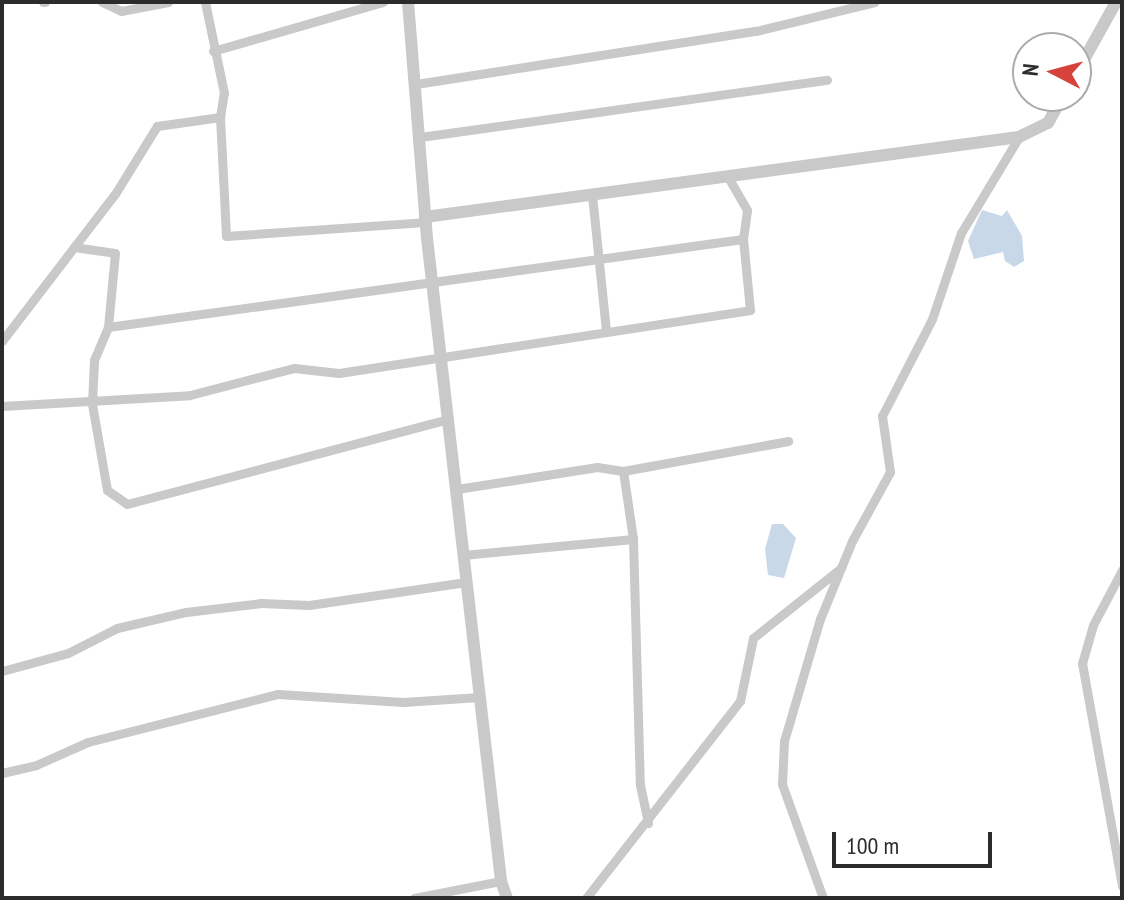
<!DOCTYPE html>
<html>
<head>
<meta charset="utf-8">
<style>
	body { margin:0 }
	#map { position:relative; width:1124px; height:900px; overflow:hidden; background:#fff; font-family:"PT Sans Narrow",sans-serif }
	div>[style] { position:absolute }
	.water>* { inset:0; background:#c8d8e8 }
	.minor>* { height:9px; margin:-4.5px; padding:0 4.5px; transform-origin:4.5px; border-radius:4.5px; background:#c9c9c9 }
	.tertiary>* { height:12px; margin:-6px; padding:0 6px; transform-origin:6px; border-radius:6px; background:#c9c9c9 }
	span { translate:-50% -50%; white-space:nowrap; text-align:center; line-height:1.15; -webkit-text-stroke:8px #fff; paint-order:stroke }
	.frame { position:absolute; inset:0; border:4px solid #2c2c2c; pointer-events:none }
	.north { position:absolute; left:1012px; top:32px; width:80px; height:80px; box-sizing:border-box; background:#fff; border:2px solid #ababab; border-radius:50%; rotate:276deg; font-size:22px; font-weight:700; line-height:32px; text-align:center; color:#2c2c2c }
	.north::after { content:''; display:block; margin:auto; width:28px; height:36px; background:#d6433c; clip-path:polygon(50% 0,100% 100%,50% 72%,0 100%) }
	.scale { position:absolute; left:832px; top:832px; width:160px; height:36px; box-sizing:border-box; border:4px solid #2c2c2c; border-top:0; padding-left:10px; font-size:24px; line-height:28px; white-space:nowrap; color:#2c2c2c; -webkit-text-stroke:6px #fff; paint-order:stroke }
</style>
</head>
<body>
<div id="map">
	<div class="water">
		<div style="clip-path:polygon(982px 210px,1002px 216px,1007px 210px,1022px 236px,1024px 261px,1014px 267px,1005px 261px,1003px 252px,974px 259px,968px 241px)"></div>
		<div style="clip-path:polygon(772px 524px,783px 524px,796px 538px,784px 578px,768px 575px,765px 549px)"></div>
	</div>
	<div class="minor">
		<div style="left:43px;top:2px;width:2px"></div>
		<div style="left:102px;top:2px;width:21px;rotate:25deg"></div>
		<div style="left:121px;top:11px;width:48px;rotate:-10.8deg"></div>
		<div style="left:213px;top:51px;width:177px;rotate:-16.1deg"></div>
		<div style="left:416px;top:84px;width:344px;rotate:-8.9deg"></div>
		<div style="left:756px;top:31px;width:122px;rotate:-13.7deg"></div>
		<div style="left:220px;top:117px;width:119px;rotate:87.1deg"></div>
		<div style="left:226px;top:236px;width:199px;rotate:-4deg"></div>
		<div style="left:420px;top:137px;width:411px;rotate:-8deg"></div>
		<div style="left:592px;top:195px;width:136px;rotate:84.1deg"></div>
		<div style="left:74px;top:247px;width:41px;rotate:8.3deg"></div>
		<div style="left:115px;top:253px;width:74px;rotate:95.4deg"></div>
		<div style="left:108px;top:327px;width:36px;rotate:113deg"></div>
		<div style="left:94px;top:360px;width:44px;rotate:92.6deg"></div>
		<div style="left:92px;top:404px;width:87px;rotate:80.1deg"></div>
		<div style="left:107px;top:490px;width:24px;rotate:35deg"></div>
		<div style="left:127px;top:504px;width:333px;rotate:-14.8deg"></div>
		<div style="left:108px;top:327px;width:641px;rotate:-7.89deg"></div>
		<div style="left:743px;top:239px;width:29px;rotate:-82deg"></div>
		<div style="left:747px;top:210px;width:38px;rotate:-120deg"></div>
		<div style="left:2px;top:341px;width:185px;rotate:-52.5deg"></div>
		<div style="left:115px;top:194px;width:80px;rotate:-58.3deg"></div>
		<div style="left:157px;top:126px;width:64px;rotate:-8.1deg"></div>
		<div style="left:220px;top:117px;width:24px;rotate:-81deg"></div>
		<div style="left:224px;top:93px;width:93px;rotate:-101.8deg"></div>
		<div style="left:2px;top:406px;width:188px;rotate:-3.3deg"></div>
		<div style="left:190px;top:395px;width:107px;rotate:-14.6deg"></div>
		<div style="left:294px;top:368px;width:45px;rotate:6.3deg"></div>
		<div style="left:339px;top:373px;width:416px;rotate:-8.7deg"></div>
		<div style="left:750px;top:310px;width:71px;rotate:-95.6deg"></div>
		<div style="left:623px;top:471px;width:168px;rotate:-10.3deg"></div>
		<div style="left:457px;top:489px;width:142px;rotate:-8.9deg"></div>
		<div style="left:597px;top:467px;width:26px;rotate:9deg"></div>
		<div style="left:623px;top:471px;width:69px;rotate:81.6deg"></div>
		<div style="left:633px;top:539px;width:246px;rotate:88.4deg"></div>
		<div style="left:640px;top:785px;width:39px;rotate:78deg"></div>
		<div style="left:463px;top:555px;width:171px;rotate:-5.4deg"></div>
		<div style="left:1122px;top:570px;width:62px;rotate:117.8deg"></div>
		<div style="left:1093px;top:625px;width:40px;rotate:106deg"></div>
		<div style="left:1082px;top:663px;width:227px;rotate:79.8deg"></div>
		<div style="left:2px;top:671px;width:68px;rotate:-15.3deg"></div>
		<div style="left:68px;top:653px;width:55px;rotate:-27deg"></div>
		<div style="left:117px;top:628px;width:71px;rotate:-13.1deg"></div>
		<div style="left:186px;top:612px;width:76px;rotate:-6.8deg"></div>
		<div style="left:261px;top:603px;width:48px;rotate:2.4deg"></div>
		<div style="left:309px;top:605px;width:159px;rotate:-8.3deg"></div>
		<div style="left:2px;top:773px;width:35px;rotate:-13deg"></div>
		<div style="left:36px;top:765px;width:57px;rotate:-23.9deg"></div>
		<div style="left:88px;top:742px;width:196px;rotate:-14.2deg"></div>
		<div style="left:278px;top:694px;width:125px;rotate:3.7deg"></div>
		<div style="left:403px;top:702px;width:77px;rotate:-3.7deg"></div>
		<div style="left:414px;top:898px;width:89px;rotate:-11.1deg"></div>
		<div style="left:586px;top:898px;width:250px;rotate:-52deg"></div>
		<div style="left:740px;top:701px;width:64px;rotate:-78.3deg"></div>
		<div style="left:753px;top:638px;width:112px;rotate:-38.5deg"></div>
		<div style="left:823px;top:898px;width:121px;rotate:-109.8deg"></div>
		<div style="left:782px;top:784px;width:43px;rotate:-87.3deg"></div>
		<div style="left:784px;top:741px;width:127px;rotate:-73.6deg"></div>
		<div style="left:820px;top:619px;width:84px;rotate:-67.7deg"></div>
		<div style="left:852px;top:541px;width:79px;rotate:-61.2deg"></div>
		<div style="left:890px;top:472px;width:57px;rotate:-98.1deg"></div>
		<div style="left:882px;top:416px;width:109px;rotate:-62.7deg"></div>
		<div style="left:932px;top:319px;width:91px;rotate:-71.4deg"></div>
		<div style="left:961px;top:233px;width:112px;rotate:-58.9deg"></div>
	</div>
	<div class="tertiary">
		<div style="left:408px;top:2px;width:237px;rotate:85.4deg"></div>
		<div style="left:427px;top:238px;width:647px;rotate:83.43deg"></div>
		<div style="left:501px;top:881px;width:18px;rotate:71deg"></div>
		<div style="left:1076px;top:74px;width:82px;rotate:-60.9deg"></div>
		<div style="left:425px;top:217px;width:599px;rotate:-7.67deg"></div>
		<div style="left:1019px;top:137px;width:32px;rotate:-26deg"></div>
		<div style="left:1048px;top:123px;width:31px;rotate:-61deg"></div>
	</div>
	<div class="frame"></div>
	<div class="north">N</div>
	<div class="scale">100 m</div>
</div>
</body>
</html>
